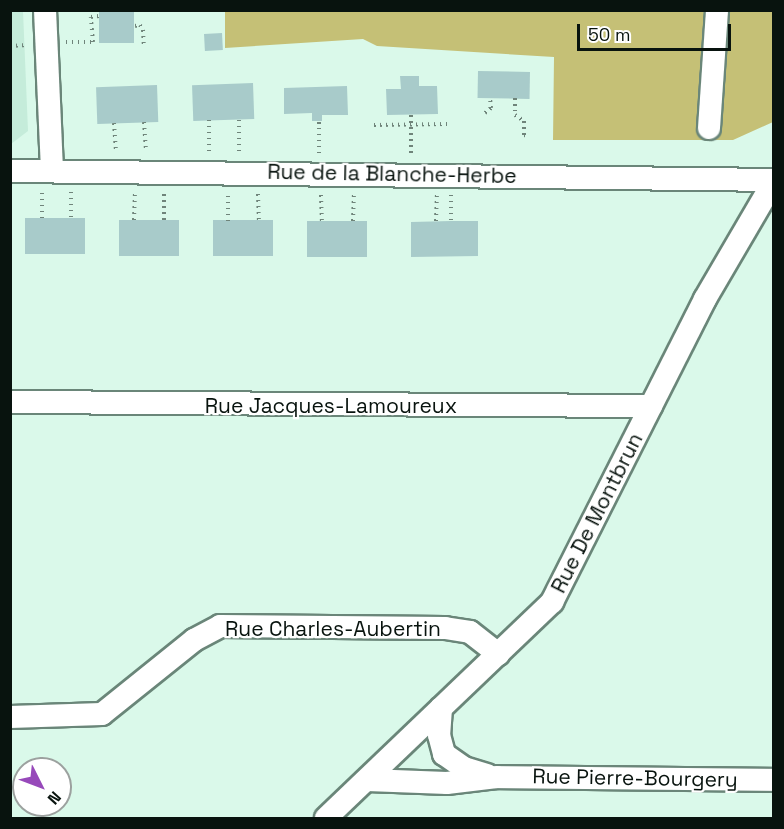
<!DOCTYPE html>
<html>
<head>
<meta charset="utf-8">
<style>
	body { margin:0 }
	#map { position:relative; width:784px; height:829px; overflow:hidden; background:#daf9ea; font-family:"Space Grotesk",sans-serif }
	div>[style] { position:absolute }
	.built>* { inset:0; background:#c5ecda }
	.green>* { inset:0; background:#c5c076 }
	.building>* { inset:0; background:#a8cbca; transform-origin:0 0 }
	.path>* { height:4px; margin-top:-2px; transform-origin:0; background:repeating-linear-gradient(90deg,#6f847a 0 1.5px,transparent 0 6px) }
	.roads { filter:drop-shadow(2px 0 #6a8679) drop-shadow(-2px 0 #6a8679) drop-shadow(0 2px #6a8679) drop-shadow(0 -2px #6a8679) }
	.minor>* { height:22px; margin:-11px; padding:0 11px; transform-origin:11px; border-radius:11px; background:#fff }
	span { translate:-50% -50%; white-space:nowrap; text-align:center; line-height:1.15; -webkit-text-stroke:4.5px #fff; paint-order:stroke }
	.street-label { font-size:21px; color:#08130e }
	.frame { position:absolute; inset:0; border:12px solid #08130e; pointer-events:none }
	.north { position:absolute; left:12px; top:757px; width:60px; height:60px; box-sizing:border-box; background:#fff; border:2px solid #9ca19f; border-radius:50%; rotate:132deg; font-size:16px; font-weight:700; line-height:24px; text-align:center; color:#08130e }
	.north::after { content:''; display:block; margin:auto; width:21px; height:27px; background:#9749ba; clip-path:polygon(50% 0,100% 100%,50% 72%,0 100%) }
	.scale { position:absolute; left:577px; top:24px; width:154px; height:27px; box-sizing:border-box; border:3px solid #08130e; border-top:0; padding-left:8px; font-size:18px; line-height:21px; white-space:nowrap; color:#08130e; -webkit-text-stroke:4px #fff; paint-order:stroke }
</style>
</head>
<body>
<div id="map">
	<div class="built">
		<div style="clip-path:polygon(11px 10px,23px 11px,28px 131px,11px 144px)"></div>
	</div>
	<div class="green">
		<div style="clip-path:polygon(225px 11px,773px 11px,773px 122px,733px 140px,553px 140px,554px 57px,377px 46px,363px 39px,225px 48px)"></div>
	</div>
	<div class="building">
		<div style="left:99px;top:10px;width:35px;height:33px"></div>
		<div style="left:222px;top:33px;width:17px;height:18px;rotate:87deg"></div>
		<div style="left:478px;top:71px;width:52px;height:27px;rotate:1deg"></div>
		<div style="clip-path:polygon(400px 76px,419px 76px,419px 86px,437px 86px,438px 114px,387px 115px,386px 89px,401px 89px)"></div>
		<div style="left:253px;top:83px;width:36px;height:61px;rotate:88deg"></div>
		<div style="left:157px;top:85px;width:37px;height:61px;rotate:88deg"></div>
		<div style="clip-path:polygon(347px 86px,348px 115px,322px 115px,322px 121px,312px 121px,312px 113px,284px 114px,284px 88px)"></div>
		<div style="left:25px;top:218px;width:60px;height:36px"></div>
		<div style="left:119px;top:220px;width:60px;height:36px"></div>
		<div style="left:273px;top:220px;width:36px;height:60px;rotate:90deg"></div>
		<div style="left:307px;top:221px;width:60px;height:36px"></div>
		<div style="clip-path:polygon(451px 221px,478px 221px,478px 256px,411px 257px,411px 222px)"></div>
	</div>
	<div class="path">
		<div style="left:135px;top:26px;width:5px;rotate:-11deg"></div>
		<div style="left:140px;top:25px;width:6px;rotate:59deg"></div>
		<div style="left:143px;top:30px;width:17px;rotate:87deg"></div>
		<div style="left:66px;top:42px;width:27px"></div>
		<div style="left:93px;top:42px;width:25px;rotate:-95deg"></div>
		<div style="left:91px;top:17px;width:8px;rotate:-7deg"></div>
		<div style="left:10px;top:46px;width:17px;rotate:-3deg"></div>
		<div style="left:515px;top:98px;width:17px;rotate:90deg"></div>
		<div style="left:515px;top:115px;width:11px;rotate:34deg"></div>
		<div style="left:524px;top:121px;width:14px;rotate:90deg"></div>
		<div style="left:524px;top:135px;width:5px;rotate:11deg"></div>
		<div style="left:485px;top:113px;width:8px;rotate:-40deg"></div>
		<div style="left:491px;top:108px;width:10px;rotate:-96deg"></div>
		<div style="left:411px;top:115px;width:41px;rotate:90deg"></div>
		<div style="left:209px;top:120px;width:35px;rotate:90deg"></div>
		<div style="left:239px;top:120px;width:35px;rotate:90deg"></div>
		<div style="left:144px;top:122px;width:29px;rotate:86deg"></div>
		<div style="left:319px;top:122px;width:32px;rotate:90deg"></div>
		<div style="left:114px;top:123px;width:28px;rotate:86deg"></div>
		<div style="left:374px;top:125px;width:73px;rotate:-0.8deg"></div>
		<div style="left:71px;top:192px;width:26px;rotate:90deg"></div>
		<div style="left:164px;top:194px;width:26px;rotate:90deg"></div>
		<div style="left:258px;top:194px;width:27px;rotate:88deg"></div>
		<div style="left:321px;top:195px;width:26px;rotate:88deg"></div>
		<div style="left:451px;top:195px;width:26px;rotate:90deg"></div>
		<div style="left:42px;top:218px;width:26px;rotate:-90deg"></div>
		<div style="left:134px;top:220px;width:29px;rotate:-88deg"></div>
		<div style="left:228px;top:221px;width:26px;rotate:-90deg"></div>
		<div style="left:353px;top:221px;width:27px;rotate:-88deg"></div>
		<div style="left:436px;top:221px;width:26px;rotate:-88deg"></div>
	</div>
	<div class="roads">
		<div class="minor">
			<div style="left:45px;top:10px;width:160px;rotate:87.5deg"></div>
			<div style="left:709px;top:128px;width:118px;rotate:-86.1deg"></div>
			<div style="left:10px;top:171px;width:764px;rotate:0.67deg"></div>
			<div style="left:10px;top:402px;width:641px;rotate:0.36deg"></div>
			<div style="left:441px;top:708px;width:27px;rotate:94deg"></div>
			<div style="left:439px;top:735px;width:20px;rotate:75deg"></div>
			<div style="left:444px;top:754px;width:24px;rotate:35deg"></div>
			<div style="left:464px;top:768px;width:24px;rotate:17deg"></div>
			<div style="left:10px;top:717px;width:92px;rotate:-1.9deg"></div>
			<div style="left:102px;top:714px;width:118px;rotate:-38.8deg"></div>
			<div style="left:194px;top:640px;width:30px;rotate:-28deg"></div>
			<div style="left:220px;top:626px;width:225px;rotate:0.5deg"></div>
			<div style="left:445px;top:628px;width:25px;rotate:9deg"></div>
			<div style="left:470px;top:632px;width:36px;rotate:38deg"></div>
			<div style="left:367px;top:780px;width:80px;rotate:2.1deg"></div>
			<div style="left:447px;top:783px;width:50px;rotate:-6.8deg"></div>
			<div style="left:497px;top:777px;width:277px;rotate:0.6deg"></div>
			<div style="left:326px;top:818px;width:313px;rotate:-43.7deg"></div>
			<div style="left:552px;top:602px;width:339px;rotate:-63.2deg"></div>
			<div style="left:705px;top:299px;width:137px;rotate:-59.7deg"></div>
		</div>
	</div>
	<div class="street-label">
		<span style="left:392px;top:174px;rotate:1deg">Rue de la Blanche-Herbe</span>
		<span style="left:331px;top:406px">Rue Jacques-Lamoureux</span>
		<span style="left:597px;top:513px;rotate:-63deg">Rue De Montbrun</span>
		<span style="left:333px;top:629px">Rue Charles-Aubertin</span>
		<span style="left:635px;top:778px;rotate:1deg">Rue Pierre-Bourgery</span>
	</div>
	<div class="frame"></div>
	<div class="north">N</div>
	<div class="scale">50 m</div>
</div>
</body>
</html>
